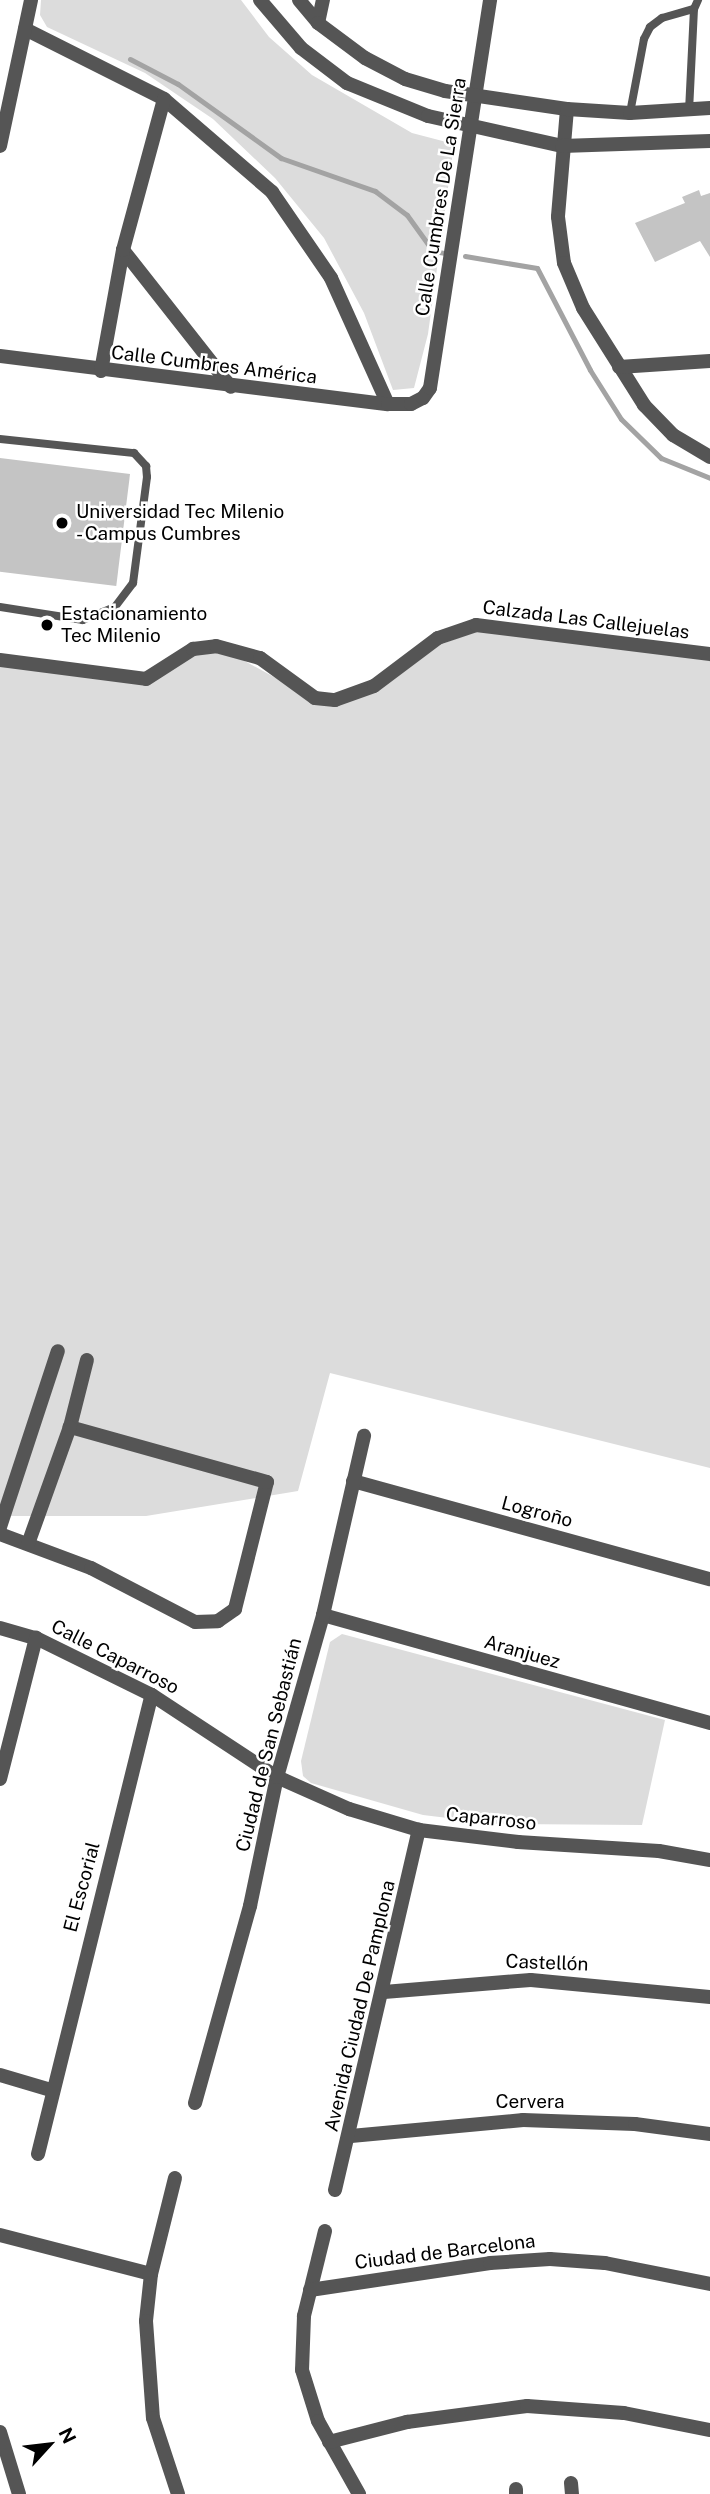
<!DOCTYPE html>
<html>
<head>
<meta charset="utf-8">
<style>
	body { margin:0 }
	#map { position:relative; width:710px; height:2494px; overflow:hidden; background:#fff; font-family:"Public Sans",sans-serif }
	div>[style] { position:absolute }
	.green>* { inset:0; background:#dcdcdc }
	.stream>* { height:5px; margin:-2.5px; padding:0 2.5px; transform-origin:2.5px; border-radius:2.5px; background:#a3a3a3 }
	.building>* { inset:0; background:#c4c4c4; transform-origin:0 0 }
	.service>* { height:8px; margin:-4px; padding:0 4px; transform-origin:4px; border-radius:4px; background:#555 }
	.minor>* { height:14px; margin:-7px; padding:0 7px; transform-origin:7px; border-radius:7px; background:#555 }
	.tertiary>* { height:14px; margin:-7px; padding:0 7px; transform-origin:7px; border-radius:7px; background:#555 }
	.dots>* { width:19px; height:19px; translate:-50% -50%; box-sizing:border-box; border:4px solid #fff; border-radius:50% }
	span { translate:-50% -50%; white-space:nowrap; text-align:center; line-height:1.15; -webkit-text-stroke:5px #fff; paint-order:stroke }
	.street-label { font-size:19px; color:#000 }
	.poi-label { font-size:19px; color:#000 }
	.left { translate:0 -50%; text-align:left }
	.north { position:absolute; left:14px; top:2410px; width:70px; height:70px; -webkit-text-stroke:5px #fff; paint-order:stroke; rotate:63deg; font-size:19px; font-weight:700; line-height:28px; text-align:center; color:#000 }
	.north::after { content:''; display:block; margin:auto; width:24px; height:32px; background:#000; clip-path:polygon(50% 0,100% 100%,50% 72%,0 100%) }
</style>
</head>
<body>
<div id="map">
	<div class="green">
		<div style="clip-path:polygon(41px 0,241px 0,269px 37px,312px 75px,412px 133px,454px 144px,428px 334px,414px 388px,393px 390px,364px 313px,324px 238px,275px 178px,213px 119px,145px 73px,47px 27px,40px 15px)"></div>
		<div style="clip-path:polygon(486px 627px,710px 656px,710px 1468px,330px 1373px,298px 1491px,146px 1516px,0 1516px,0 662px,154px 681px,191px 651px,223px 649px,314px 699px,339px 703px,437px 646px)"></div>
		<div style="clip-path:polygon(342px 1634px,665px 1720px,642px 1825px,497px 1824px,423px 1815px,311px 1783px,303px 1776px,301px 1761px,330px 1642px)"></div>
	</div>
	<div class="stream">
		<div style="left:130px;top:59px;width:54px;rotate:27.5deg"></div>
		<div style="left:178px;top:84px;width:127px;rotate:35.7deg"></div>
		<div style="left:281px;top:158px;width:100px;rotate:19.3deg"></div>
		<div style="left:375px;top:191px;width:40px;rotate:37deg"></div>
		<div style="left:407px;top:215px;width:44px;rotate:54.2deg"></div>
		<div style="left:433px;top:251px;width:11px;rotate:10deg"></div>
		<div style="left:465px;top:256px;width:73px;rotate:9.5deg"></div>
		<div style="left:537px;top:268px;width:115px;rotate:62.5deg"></div>
		<div style="left:590px;top:370px;width:58px;rotate:57.7deg"></div>
		<div style="left:621px;top:419px;width:56px;rotate:44.3deg"></div>
		<div style="left:661px;top:458px;width:53px;rotate:22.2deg"></div>
	</div>
	<div class="building">
		<div style="clip-path:polygon(699px 190px,701px 196px,710px 193px,710px 257px,700px 241px,655px 262px,635px 223px,685px 203px,682px 197px)"></div>
		<div style="left:0;top:458px;width:131px;height:113px;rotate:7deg"></div>
	</div>
	<div class="service">
		<div style="left:689px;top:111px;width:102px;rotate:-87.2deg"></div>
		<div style="left:694px;top:9px;width:10px;rotate:-66deg"></div>
		<div style="left:630px;top:113px;width:75px;rotate:-79.3deg"></div>
		<div style="left:644px;top:39px;width:13px;rotate:-63deg"></div>
		<div style="left:650px;top:27px;width:15px;rotate:-37deg"></div>
		<div style="left:662px;top:18px;width:33px;rotate:-16deg"></div>
		<div style="left:0;top:439px;width:135px;rotate:6deg"></div>
		<div style="left:134px;top:453px;width:18px;rotate:47deg"></div>
		<div style="left:146px;top:466px;width:11px;rotate:85deg"></div>
		<div style="left:147px;top:477px;width:107px;rotate:97.5deg"></div>
		<div style="left:133px;top:583px;width:30px;rotate:127deg"></div>
		<div style="left:115px;top:607px;width:35px;rotate:158deg"></div>
		<div style="left:83px;top:620px;width:84px;rotate:-171.1deg"></div>
	</div>
	<div class="minor">
		<div style="left:318px;top:23px;width:24px;rotate:-78deg"></div>
		<div style="left:25px;top:29px;width:156px;rotate:26.7deg"></div>
		<div style="left:164px;top:99px;width:143px;rotate:40.7deg"></div>
		<div style="left:272px;top:192px;width:104px;rotate:55.5deg"></div>
		<div style="left:331px;top:278px;width:138px;rotate:65.7deg"></div>
		<div style="left:567px;top:109px;width:108px;rotate:94.8deg"></div>
		<div style="left:558px;top:217px;width:46px;rotate:82.6deg"></div>
		<div style="left:564px;top:263px;width:49px;rotate:67.1deg"></div>
		<div style="left:583px;top:308px;width:115px;rotate:57.8deg"></div>
		<div style="left:644px;top:405px;width:42px;rotate:46deg"></div>
		<div style="left:673px;top:435px;width:43px;rotate:30.7deg"></div>
		<div style="left:0;top:146px;width:149px;rotate:-78deg"></div>
		<div style="left:123px;top:250px;width:174px;rotate:51.8deg"></div>
		<div style="left:0;top:356px;width:391px;rotate:7.1deg"></div>
		<div style="left:388px;top:404px;width:23px"></div>
		<div style="left:411px;top:404px;width:13px;rotate:-27deg"></div>
		<div style="left:423px;top:398px;width:12px;rotate:-55deg"></div>
		<div style="left:430px;top:388px;width:393px;rotate:-81.2deg"></div>
		<div style="left:619px;top:367px;width:91px;rotate:-3.8deg"></div>
		<div style="left:101px;top:371px;width:123px;rotate:-79.7deg"></div>
		<div style="left:123px;top:250px;width:156px;rotate:-74.8deg"></div>
		<div style="left:0;top:660px;width:147px;rotate:7.4deg"></div>
		<div style="left:146px;top:679px;width:56px;rotate:-32.6deg"></div>
		<div style="left:193px;top:649px;width:23px;rotate:-7deg"></div>
		<div style="left:216px;top:646px;width:46px;rotate:15.3deg"></div>
		<div style="left:260px;top:658px;width:68px;rotate:36deg"></div>
		<div style="left:315px;top:698px;width:20px;rotate:6deg"></div>
		<div style="left:335px;top:700px;width:41px;rotate:-19.7deg"></div>
		<div style="left:374px;top:686px;width:80px;rotate:-36.9deg"></div>
		<div style="left:438px;top:638px;width:40px;rotate:-18.9deg"></div>
		<div style="left:476px;top:625px;width:236px;rotate:7.1deg"></div>
		<div style="left:353px;top:1481px;width:370px;rotate:15.4deg"></div>
		<div style="left:0;top:1527px;width:185px;rotate:-71.8deg"></div>
		<div style="left:0;top:1534px;width:97px;rotate:20.5deg"></div>
		<div style="left:91px;top:1568px;width:117px;rotate:27.4deg"></div>
		<div style="left:195px;top:1622px;width:23px;rotate:-2deg"></div>
		<div style="left:218px;top:1621px;width:21px;rotate:-35deg"></div>
		<div style="left:235px;top:1609px;width:131px;rotate:-75.9deg"></div>
		<div style="left:267px;top:1482px;width:205px;rotate:-164.4deg"></div>
		<div style="left:70px;top:1427px;width:69px;rotate:-75.8deg"></div>
		<div style="left:28px;top:1544px;width:124px;rotate:-70.3deg"></div>
		<div style="left:323px;top:1615px;width:402px;rotate:15.6deg"></div>
		<div style="left:0;top:1628px;width:37px;rotate:16deg"></div>
		<div style="left:36px;top:1638px;width:129px;rotate:26.2deg"></div>
		<div style="left:152px;top:1695px;width:149px;rotate:33.3deg"></div>
		<div style="left:277px;top:1777px;width:79px;rotate:24deg"></div>
		<div style="left:349px;top:1809px;width:73px;rotate:16.7deg"></div>
		<div style="left:419px;top:1830px;width:100px;rotate:6.9deg"></div>
		<div style="left:518px;top:1842px;width:141px;rotate:3.7deg"></div>
		<div style="left:659px;top:1851px;width:52px;rotate:10deg"></div>
		<div style="left:0;top:1779px;width:146px;rotate:-75.7deg"></div>
		<div style="left:384px;top:1992px;width:147px;rotate:-4.7deg"></div>
		<div style="left:531px;top:1980px;width:180px;rotate:5.4deg"></div>
		<div style="left:0;top:2075px;width:53px;rotate:16.4deg"></div>
		<div style="left:195px;top:2103px;width:205px;rotate:-74.4deg"></div>
		<div style="left:250px;top:1906px;width:132px;rotate:-78.2deg"></div>
		<div style="left:277px;top:1777px;width:168px;rotate:-74.1deg"></div>
		<div style="left:323px;top:1615px;width:184px;rotate:-77.1deg"></div>
		<div style="left:351px;top:2136px;width:173px;rotate:-5.3deg"></div>
		<div style="left:523px;top:2120px;width:112px;rotate:2deg"></div>
		<div style="left:635px;top:2124px;width:76px;rotate:7.6deg"></div>
		<div style="left:38px;top:2154px;width:473px;rotate:-76.1deg"></div>
		<div style="left:175px;top:2178px;width:99px;rotate:104deg"></div>
		<div style="left:151px;top:2274px;width:47px;rotate:96.1deg"></div>
		<div style="left:146px;top:2321px;width:97px;rotate:85.9deg"></div>
		<div style="left:153px;top:2418px;width:80px;rotate:71.8deg"></div>
		<div style="left:335px;top:2190px;width:370px;rotate:-76.9deg"></div>
		<div style="left:325px;top:2231px;width:88px;rotate:103.9deg"></div>
		<div style="left:304px;top:2316px;width:54px;rotate:92.1deg"></div>
		<div style="left:302px;top:2370px;width:53px;rotate:72.6deg"></div>
		<div style="left:318px;top:2421px;width:84px;rotate:60.7deg"></div>
		<div style="left:0;top:2235px;width:156px;rotate:14.5deg"></div>
		<div style="left:310px;top:2290px;width:182px;rotate:-8.5deg"></div>
		<div style="left:490px;top:2263px;width:60px;rotate:-3.8deg"></div>
		<div style="left:550px;top:2259px;width:55px;rotate:4.2deg"></div>
		<div style="left:605px;top:2263px;width:107px;rotate:11.3deg"></div>
		<div style="left:0;top:2432px;width:65px;rotate:73deg"></div>
		<div style="left:329px;top:2442px;width:81px;rotate:-14.4deg"></div>
		<div style="left:407px;top:2422px;width:121px;rotate:-7.6deg"></div>
		<div style="left:527px;top:2406px;width:97px;rotate:4.1deg"></div>
		<div style="left:624px;top:2413px;width:88px;rotate:11.2deg"></div>
		<div style="left:571px;top:2483px;width:11px;rotate:85deg"></div>
		<div style="left:516px;top:2489px;width:5px;rotate:90deg"></div>
	</div>
	<div class="tertiary">
		<div style="left:260px;top:0;width:63px;rotate:49.5deg"></div>
		<div style="left:301px;top:48px;width:58px;rotate:37.3deg"></div>
		<div style="left:347px;top:83px;width:87px;rotate:22.2deg"></div>
		<div style="left:428px;top:116px;width:137px;rotate:12.6deg"></div>
		<div style="left:562px;top:146px;width:148px;rotate:-1.9deg"></div>
		<div style="left:299px;top:0;width:30px;rotate:50deg"></div>
		<div style="left:318px;top:23px;width:59px;rotate:36.7deg"></div>
		<div style="left:365px;top:58px;width:45px;rotate:27.7deg"></div>
		<div style="left:405px;top:79px;width:42px;rotate:16.7deg"></div>
		<div style="left:445px;top:91px;width:123px;rotate:8.4deg"></div>
		<div style="left:567px;top:109px;width:63px;rotate:3.6deg"></div>
		<div style="left:630px;top:113px;width:80px;rotate:-3.6deg"></div>
	</div>
	<div class="dots">
		<div style="left:62px;top:523px;background:#000"></div>
		<div style="left:47px;top:625px;background:#000"></div>
	</div>
	<div class="street-label">
		<span style="left:441px;top:197px;rotate:-81deg">Calle Cumbres De La Sierra</span>
		<span style="left:214px;top:365px;rotate:7deg">Calle Cumbres América</span>
		<span style="left:586px;top:620px;rotate:7deg">Calzada Las Callejuelas</span>
		<span style="left:537px;top:1512px;rotate:15deg">Logroño</span>
		<span style="left:522px;top:1652px;rotate:16deg">Aranjuez</span>
		<span style="left:115px;top:1657px;rotate:27deg">Calle Caparroso</span>
		<span style="left:269px;top:1745px;rotate:-76deg">Ciudad de San Sebastián</span>
		<span style="left:491px;top:1819px;rotate:6deg">Caparroso</span>
		<span style="left:82px;top:1887px;rotate:-75deg">El Escorial</span>
		<span style="left:547px;top:1963px;rotate:2deg">Castellón</span>
		<span style="left:360px;top:2006px;rotate:-77deg">Avenida Ciudad De Pamplona</span>
		<span style="left:530px;top:2102px">Cervera</span>
		<span style="left:445px;top:2252px;rotate:-7deg">Ciudad de Barcelona</span>
	</div>
	<div class="poi-label">
		<span class="left" style="left:76px;top:523px">Universidad Tec Milenio<br>- Campus Cumbres</span>
		<span class="left" style="left:61px;top:625px">Estacionamiento<br>Tec Milenio</span>
	</div>
	<div class="north">N</div>
</div>
</body>
</html>
